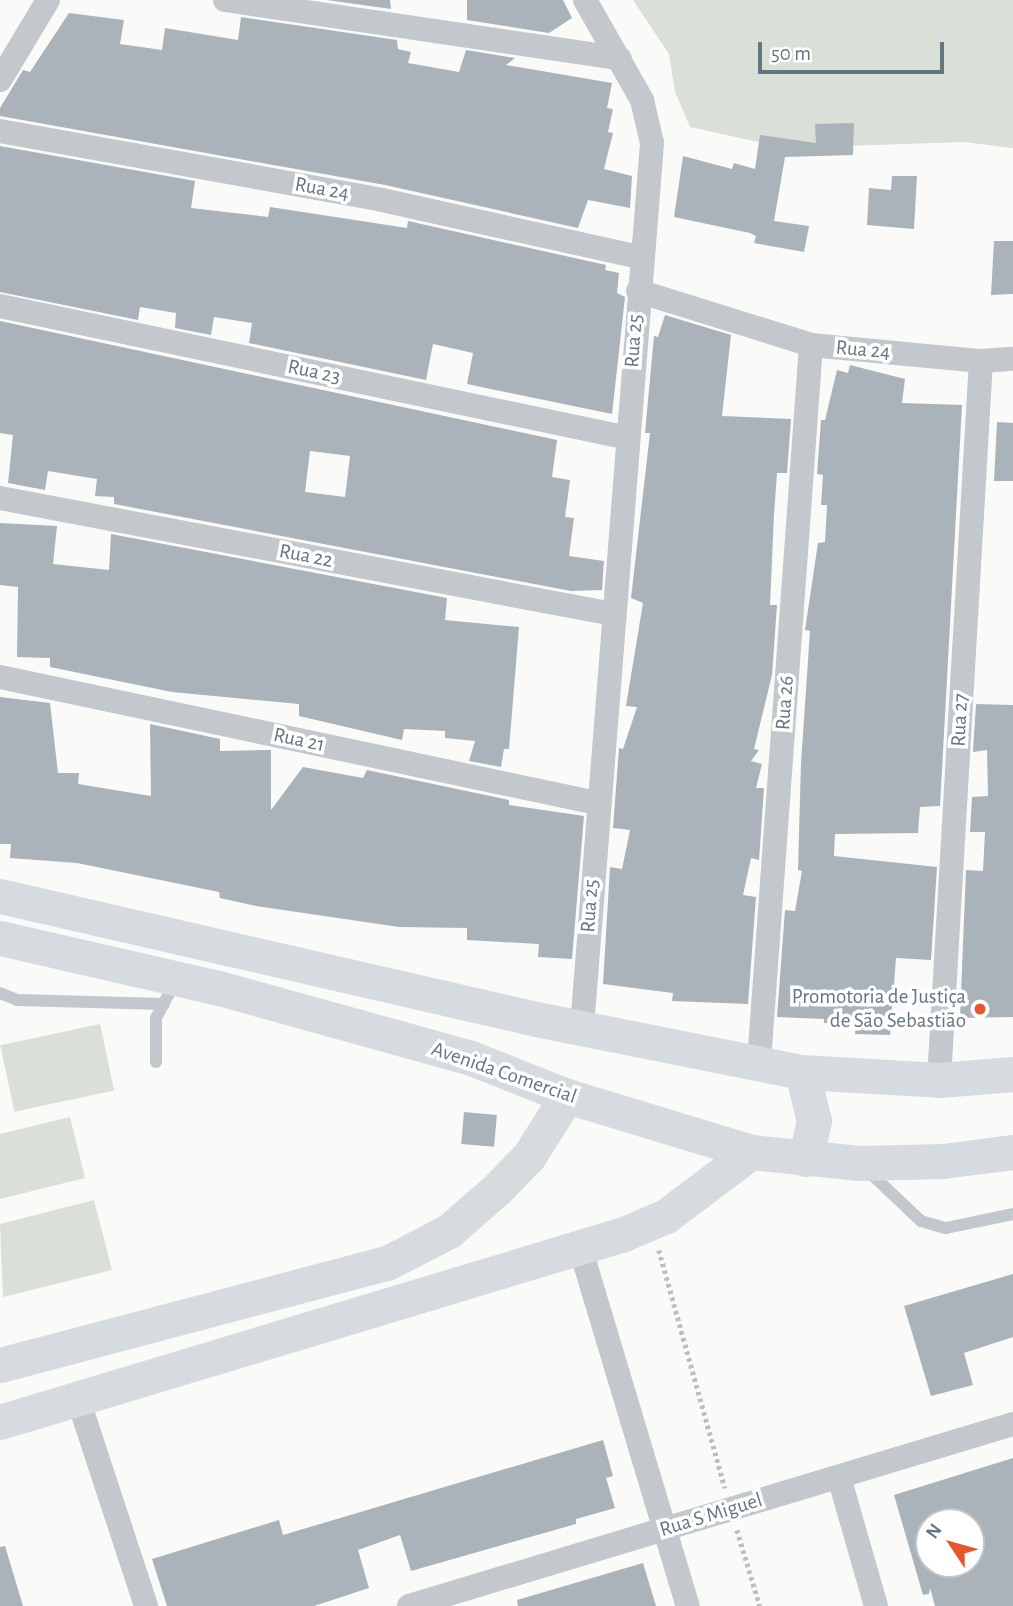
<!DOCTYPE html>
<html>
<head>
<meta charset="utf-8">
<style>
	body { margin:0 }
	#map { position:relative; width:1013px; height:1606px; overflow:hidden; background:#fafaf8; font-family:"Alegreya Sans",sans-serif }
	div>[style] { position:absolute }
	.green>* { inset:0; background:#dadfd7; transform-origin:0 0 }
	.building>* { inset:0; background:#aab3b9; transform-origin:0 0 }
	.path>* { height:4.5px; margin-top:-2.25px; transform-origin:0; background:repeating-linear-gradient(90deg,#bbbfc2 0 3.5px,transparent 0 7px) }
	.lane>* { height:12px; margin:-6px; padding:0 6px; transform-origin:6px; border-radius:6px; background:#c3c8cc }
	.street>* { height:24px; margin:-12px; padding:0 12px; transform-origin:12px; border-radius:12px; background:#c3c8cc }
	.secondary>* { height:35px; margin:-17.5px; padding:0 17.5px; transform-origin:17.5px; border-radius:17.5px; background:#d6dbdf }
	.dots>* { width:19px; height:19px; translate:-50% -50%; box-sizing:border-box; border:4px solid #fff; border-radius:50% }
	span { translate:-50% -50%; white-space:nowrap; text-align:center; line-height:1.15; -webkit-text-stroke:7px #fff; paint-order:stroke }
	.street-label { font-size:21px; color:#657683 }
	.poi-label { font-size:21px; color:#657683 }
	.right { translate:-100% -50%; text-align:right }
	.north { position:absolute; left:915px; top:1508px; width:70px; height:70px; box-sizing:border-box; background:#fff; border:2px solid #c1c8cd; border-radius:50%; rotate:306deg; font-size:19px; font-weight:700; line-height:28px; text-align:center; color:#657683 }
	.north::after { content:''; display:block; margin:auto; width:24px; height:32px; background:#e4572e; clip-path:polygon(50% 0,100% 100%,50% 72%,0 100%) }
	.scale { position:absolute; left:758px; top:42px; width:186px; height:32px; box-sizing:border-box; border:4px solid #657683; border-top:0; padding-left:9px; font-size:21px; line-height:24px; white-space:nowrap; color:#657683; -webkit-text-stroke:5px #fff; paint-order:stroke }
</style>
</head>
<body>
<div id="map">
	<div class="green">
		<div style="clip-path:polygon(633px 0,1013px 0,1013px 148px,963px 142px,786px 148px,690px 127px,675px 92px,669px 54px)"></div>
		<div style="left:100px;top:1024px;width:68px;height:102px;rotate:78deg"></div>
		<div style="clip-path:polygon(70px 1117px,85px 1178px,0 1199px,0 1134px)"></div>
		<div style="clip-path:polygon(94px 1200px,112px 1270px,3px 1297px,0 1224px)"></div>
	</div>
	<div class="building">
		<div style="clip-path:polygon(327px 0,390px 0,391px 9px)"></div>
		<div style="clip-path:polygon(467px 0,563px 0,572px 18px,549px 33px,467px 20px)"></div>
		<div style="clip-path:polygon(69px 13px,124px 20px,120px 44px,162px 50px,165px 28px,238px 40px,241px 17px,397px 40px,398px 49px,411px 52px,408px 63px,459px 72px,466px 50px,515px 58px,506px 65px,612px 83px,607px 108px,613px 109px,608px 132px,613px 133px,604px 169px,632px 176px,630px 208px,588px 200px,578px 228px,385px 185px,0 116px,0 108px,23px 70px,30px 72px)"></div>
		<div style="clip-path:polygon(854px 123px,853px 155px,785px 157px,774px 221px,809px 226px,804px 252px,754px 243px,756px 236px,750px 233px,674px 217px,683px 156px,732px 169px,734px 163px,755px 169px,760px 135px,816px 143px,815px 124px)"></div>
		<div style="clip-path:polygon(0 146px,195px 181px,191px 208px,268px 217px,270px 207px,407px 228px,408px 221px,606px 265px,605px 270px,619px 273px,617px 293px,625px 297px,612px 414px,467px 384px,473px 353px,433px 344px,426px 380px,249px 343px,252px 323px,214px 317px,211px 335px,175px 328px,176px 313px,140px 307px,138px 320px,0 292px)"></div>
		<div style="clip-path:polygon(892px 176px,917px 176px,914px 229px,867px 225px,869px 188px,891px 190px)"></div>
		<div style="clip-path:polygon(994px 241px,1013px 241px,1013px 294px,991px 295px)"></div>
		<div style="clip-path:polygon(665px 315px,731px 335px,722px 416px,791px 419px,787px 473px,777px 473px,774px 515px,770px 605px,777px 605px,772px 675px,754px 749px,759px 750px,751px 761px,762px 764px,756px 788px,764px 788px,759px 860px,751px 858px,743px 895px,756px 897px,748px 1004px,672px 1001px,673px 993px,603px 984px,610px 867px,622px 869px,630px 830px,613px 828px,619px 748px,623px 749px,637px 707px,626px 706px,643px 603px,631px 598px,650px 433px,645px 433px,654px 336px,658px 337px)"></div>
		<div style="clip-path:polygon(evenodd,0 321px,557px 440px,552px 477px,570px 480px,565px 517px,574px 518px,569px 556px,604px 561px,602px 590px,571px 591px,114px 504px,114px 497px,95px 496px,97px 479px,48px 471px,45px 490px,8px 483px,13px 435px,0 433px,0 321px,310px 451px,350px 456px,345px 497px,305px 492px,310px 451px)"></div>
		<div style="clip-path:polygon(850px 365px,905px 379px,902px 403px,962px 405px,940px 806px,920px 807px,918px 833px,835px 834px,834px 856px,937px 867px,931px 960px,896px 958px,890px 1035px,855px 1034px,856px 1025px,824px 1023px,824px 1019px,777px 1017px,785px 910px,795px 911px,802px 871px,798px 870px,801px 763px,810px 631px,805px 630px,818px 543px,825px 542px,826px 524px,827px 505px,821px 505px,823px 475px,817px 474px,821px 420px,825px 420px,837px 370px,848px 373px)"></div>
		<div style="clip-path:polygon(997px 422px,1013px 423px,1013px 481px,994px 481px)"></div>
		<div style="clip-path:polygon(0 523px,57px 526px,53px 564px,109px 570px,111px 534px,447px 598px,445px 620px,519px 627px,509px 749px,504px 749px,501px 767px,469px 761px,475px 741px,445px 738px,445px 731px,404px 729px,402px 740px,299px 716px,299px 704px,172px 692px,50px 667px,50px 658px,17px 657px,18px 587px,0 585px)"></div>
		<div style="clip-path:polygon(0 697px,50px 703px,58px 773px,79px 773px,78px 784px,151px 796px,150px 724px,220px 739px,220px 751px,271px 750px,271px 810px,303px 767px,363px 778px,367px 770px,509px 800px,509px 805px,584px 816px,572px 959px,538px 957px,539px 944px,467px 940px,467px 928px,399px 927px,256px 906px,220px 898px,219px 892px,77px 863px,10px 858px,11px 844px,0 844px)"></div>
		<div style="clip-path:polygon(976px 704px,1013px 705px,1013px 1017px,960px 1018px,966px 870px,983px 871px,985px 832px,970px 832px,972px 797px,988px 796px,987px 750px,973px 752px)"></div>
		<div style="left:464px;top:1112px;width:33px;height:32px;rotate:5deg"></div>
		<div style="clip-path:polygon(1013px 1274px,1013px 1337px,964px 1353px,973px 1385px,931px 1396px,904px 1306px)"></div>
		<div style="clip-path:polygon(603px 1440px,613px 1476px,606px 1478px,615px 1508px,576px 1519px,576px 1524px,411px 1571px,400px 1535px,358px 1550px,369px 1588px,314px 1606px,167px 1606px,152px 1559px,279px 1520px,283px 1535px)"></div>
		<div style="clip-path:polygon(evenodd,1013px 1458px,1013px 1606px,935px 1606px,930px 1588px,929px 1594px,923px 1595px,894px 1495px,1013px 1458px,929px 1522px,971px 1522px,971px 1564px,929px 1564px,929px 1522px)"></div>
		<div style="clip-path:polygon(5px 1546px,23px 1606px,0 1606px,0 1547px)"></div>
		<div style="clip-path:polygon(643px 1563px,656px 1606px,518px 1606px,517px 1600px)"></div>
	</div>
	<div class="path">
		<div style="left:659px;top:1250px;width:247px;rotate:74.5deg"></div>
		<div style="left:737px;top:1530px;width:79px;rotate:73.2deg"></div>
	</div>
	<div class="lane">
		<div style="left:0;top:993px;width:18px;rotate:22deg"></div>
		<div style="left:17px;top:1000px;width:147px;rotate:1.6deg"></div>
		<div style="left:156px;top:1062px;width:44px;rotate:-90deg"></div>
		<div style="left:156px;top:1018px;width:43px;rotate:-62.2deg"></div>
		<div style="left:867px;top:1170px;width:74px;rotate:43.4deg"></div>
		<div style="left:921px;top:1221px;width:26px;rotate:16deg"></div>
		<div style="left:946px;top:1228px;width:68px;rotate:-11.8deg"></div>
	</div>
	<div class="street">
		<div style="left:225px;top:0;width:399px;rotate:8.4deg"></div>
		<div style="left:0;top:80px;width:93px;rotate:-59deg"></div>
		<div style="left:0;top:131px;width:388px;rotate:10.2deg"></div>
		<div style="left:382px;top:200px;width:267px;rotate:12.5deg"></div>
		<div style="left:638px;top:291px;width:181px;rotate:17.3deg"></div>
		<div style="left:811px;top:345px;width:171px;rotate:5.4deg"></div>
		<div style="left:981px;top:361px;width:32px;rotate:-4deg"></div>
		<div style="left:0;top:306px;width:642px;rotate:11.87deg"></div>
		<div style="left:0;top:498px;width:624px;rotate:10.72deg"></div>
		<div style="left:0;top:677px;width:610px;rotate:11.92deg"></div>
		<div style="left:582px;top:1027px;width:887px;rotate:-85.47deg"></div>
		<div style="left:652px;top:143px;width:44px;rotate:-103.1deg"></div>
		<div style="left:642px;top:100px;width:115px;rotate:-119.7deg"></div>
		<div style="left:759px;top:1062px;width:719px;rotate:-85.85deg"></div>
		<div style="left:939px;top:1080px;width:720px;rotate:-86.66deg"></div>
		<div style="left:580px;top:1247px;width:375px;rotate:73.3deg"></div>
		<div style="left:78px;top:1399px;width:218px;rotate:71.8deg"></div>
		<div style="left:839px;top:1477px;width:134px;rotate:74deg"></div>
		<div style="left:409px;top:1606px;width:631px;rotate:-16.77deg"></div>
	</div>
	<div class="secondary">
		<div style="left:0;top:896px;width:550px;rotate:12.92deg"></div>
		<div style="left:536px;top:1019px;width:271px;rotate:11.3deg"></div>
		<div style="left:802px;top:1072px;width:137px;rotate:3.3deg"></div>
		<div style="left:939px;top:1080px;width:74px;rotate:-4.6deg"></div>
		<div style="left:0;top:938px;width:225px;rotate:12.9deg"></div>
		<div style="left:219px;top:988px;width:262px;rotate:15.5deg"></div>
		<div style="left:471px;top:1058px;width:103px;rotate:21.6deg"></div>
		<div style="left:567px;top:1096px;width:192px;rotate:16.9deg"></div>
		<div style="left:751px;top:1152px;width:109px;rotate:5.8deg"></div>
		<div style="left:859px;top:1163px;width:84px;rotate:-1.4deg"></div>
		<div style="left:943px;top:1161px;width:71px;rotate:-7.3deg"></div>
		<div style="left:802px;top:1072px;width:50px;rotate:76.2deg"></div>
		<div style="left:814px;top:1121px;width:39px;rotate:103deg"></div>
		<div style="left:0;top:1365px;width:400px;rotate:-14.8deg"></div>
		<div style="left:387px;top:1263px;width:70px;rotate:-27.3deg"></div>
		<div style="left:449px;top:1231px;width:64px;rotate:-41.2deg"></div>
		<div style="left:497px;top:1189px;width:46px;rotate:-45.9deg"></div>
		<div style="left:529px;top:1156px;width:71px;rotate:-57.7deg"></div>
		<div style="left:0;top:1422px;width:652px;rotate:-16.77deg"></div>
		<div style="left:624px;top:1234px;width:46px;rotate:-23.2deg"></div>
		<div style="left:666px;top:1216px;width:106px;rotate:-37deg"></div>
	</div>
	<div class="dots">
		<div style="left:980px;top:1009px;background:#e4572e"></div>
	</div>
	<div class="street-label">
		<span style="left:322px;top:189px;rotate:10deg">Rua 24</span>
		<span style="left:634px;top:341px;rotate:-86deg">Rua 25</span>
		<span style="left:863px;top:350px;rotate:5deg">Rua 24</span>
		<span style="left:314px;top:372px;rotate:12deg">Rua 23</span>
		<span style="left:306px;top:556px;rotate:11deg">Rua 22</span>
		<span style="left:785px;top:703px;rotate:-86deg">Rua 26</span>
		<span style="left:960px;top:720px;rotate:-87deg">Rua 27</span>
		<span style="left:299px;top:740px;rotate:12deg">Rua 21</span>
		<span style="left:590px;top:906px;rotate:-86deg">Rua 25</span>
		<span style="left:504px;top:1073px;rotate:19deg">Avenida Comercial</span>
		<span style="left:711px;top:1515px;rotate:-17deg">Rua S Miguel</span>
	</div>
	<div class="poi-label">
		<span class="right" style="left:966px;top:1009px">Promotoria de Justiça<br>de São Sebastião</span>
	</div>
	<div class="north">N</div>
	<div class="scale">50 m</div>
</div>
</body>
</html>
